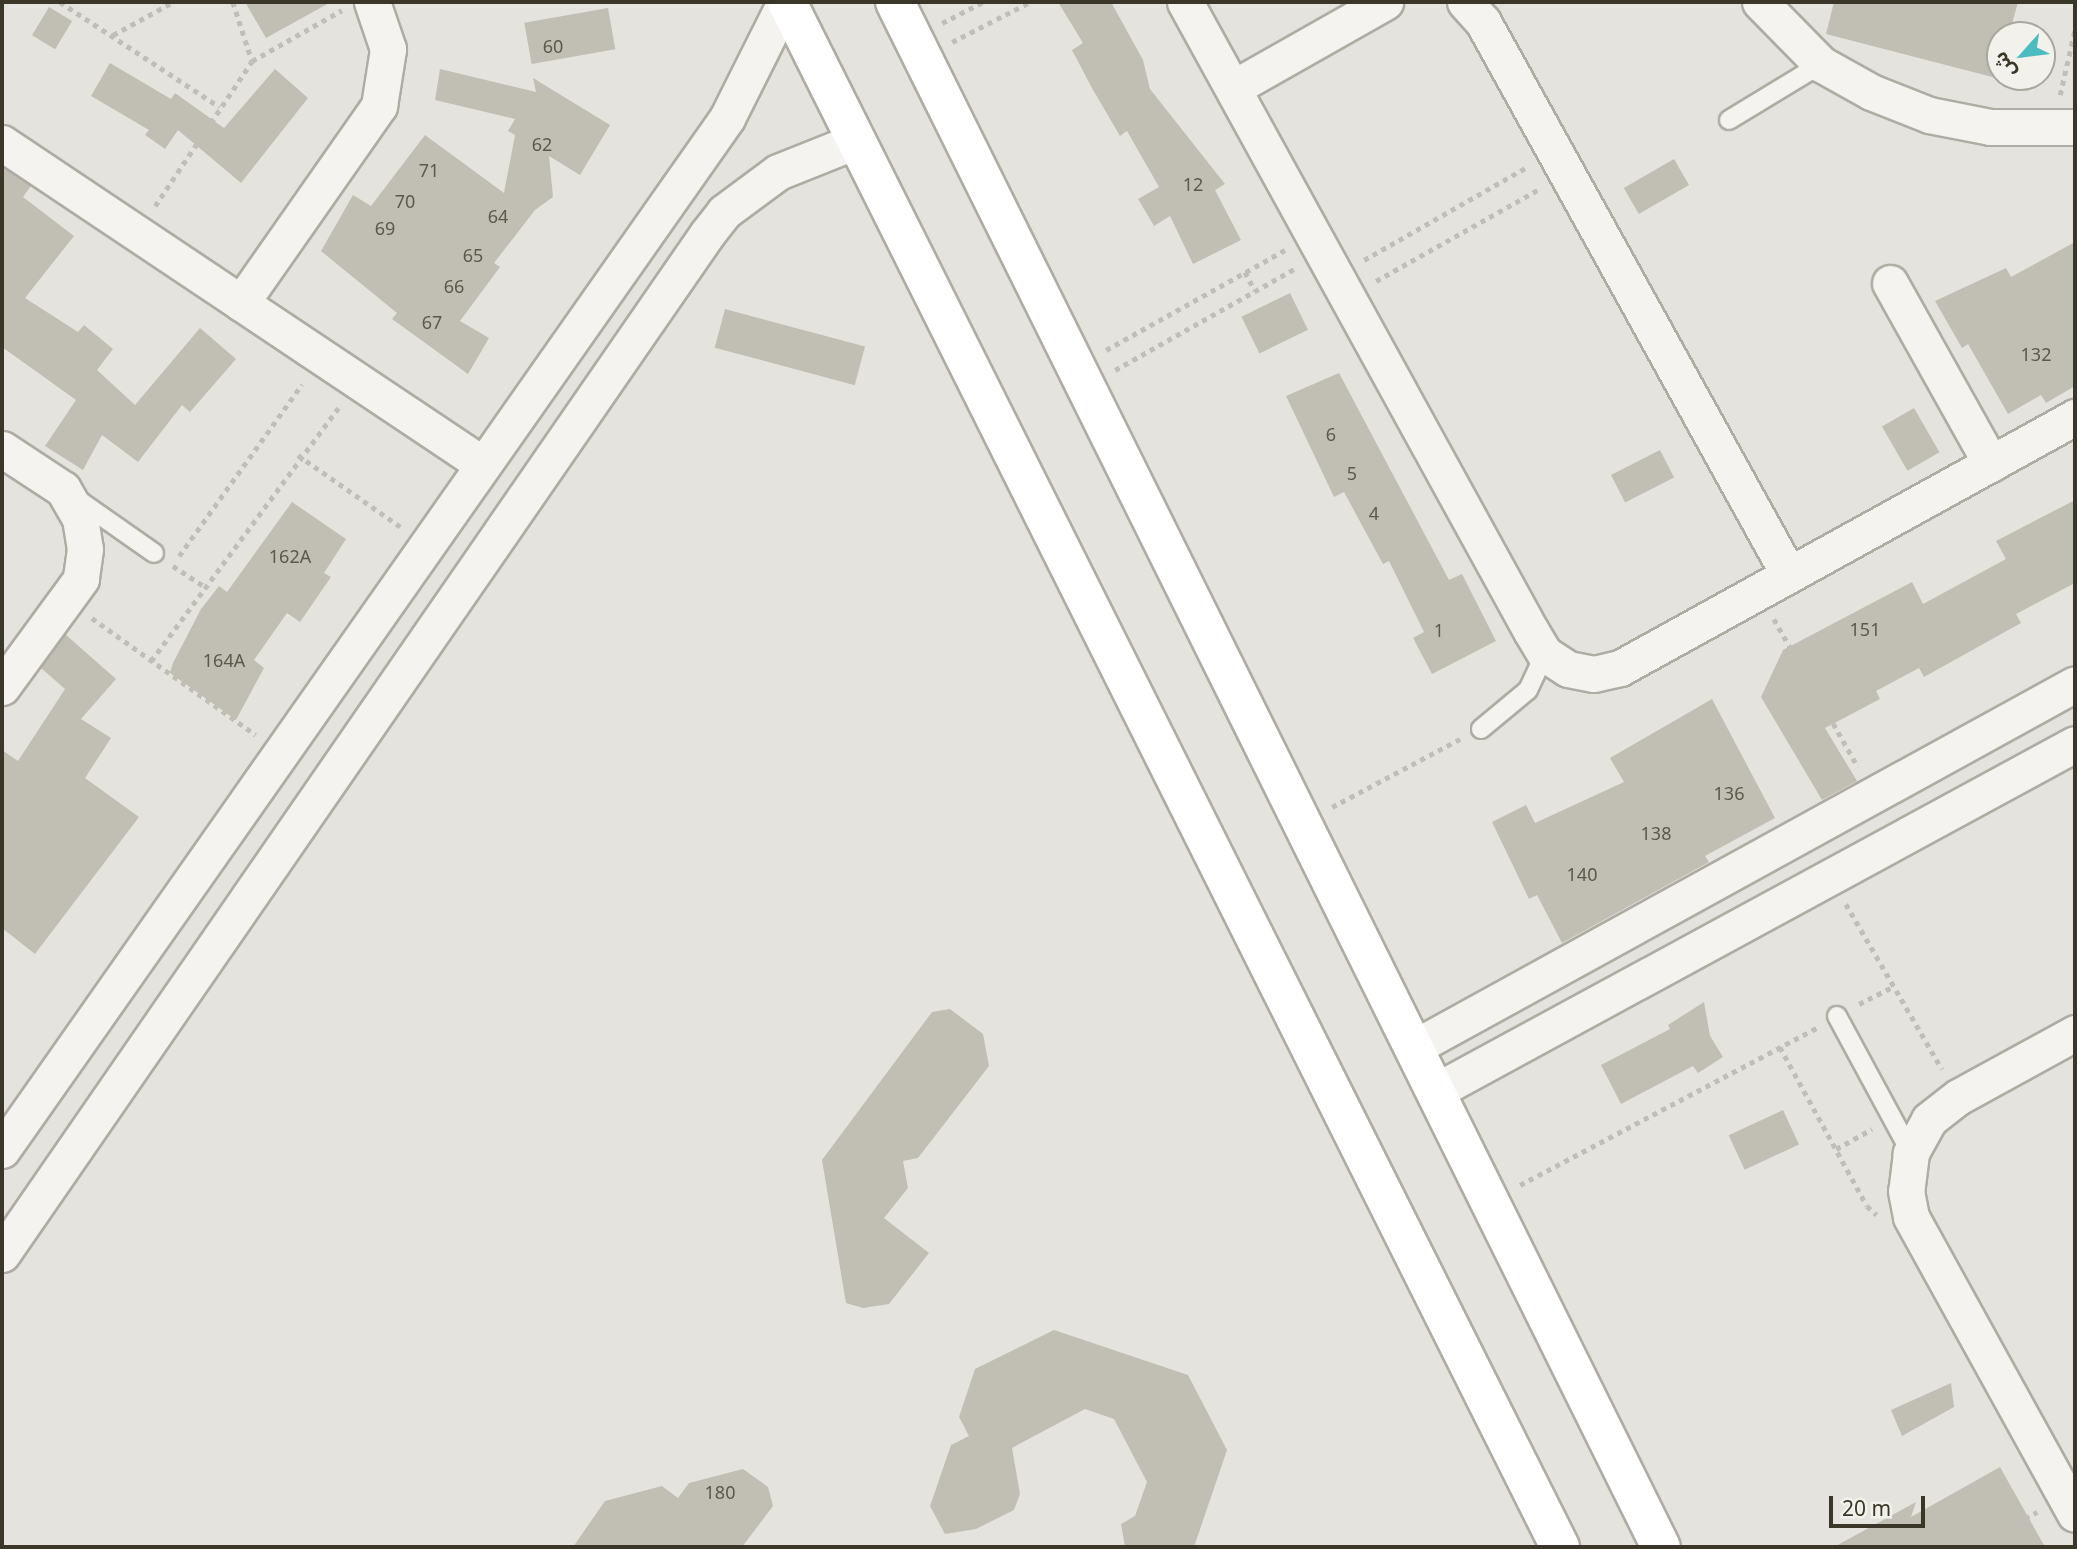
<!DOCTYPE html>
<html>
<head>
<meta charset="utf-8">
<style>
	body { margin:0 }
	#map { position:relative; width:2077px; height:1549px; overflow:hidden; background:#e5e3dd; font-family:"Noto Sans","Noto Sans Arabic",sans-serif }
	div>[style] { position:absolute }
	.building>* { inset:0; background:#c1bfb4; transform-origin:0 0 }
	.path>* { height:4.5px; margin-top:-2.25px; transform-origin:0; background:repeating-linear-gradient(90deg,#c0beb7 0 5px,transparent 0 10px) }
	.roads { filter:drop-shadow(2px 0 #aeaca3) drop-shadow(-2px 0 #aeaca3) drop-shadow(0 2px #aeaca3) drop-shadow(0 -2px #aeaca3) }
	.lane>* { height:18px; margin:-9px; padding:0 9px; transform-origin:9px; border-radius:9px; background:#f4f3ef }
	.street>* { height:35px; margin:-17.5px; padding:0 17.5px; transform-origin:17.5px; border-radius:17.5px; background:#f4f3ef }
	.secondary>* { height:38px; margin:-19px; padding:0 19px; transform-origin:19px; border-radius:19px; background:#fff }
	span { translate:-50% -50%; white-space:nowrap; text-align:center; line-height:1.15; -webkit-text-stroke:5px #f3f1ec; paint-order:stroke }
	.number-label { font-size:18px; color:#5c594b }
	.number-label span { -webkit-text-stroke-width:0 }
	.frame { position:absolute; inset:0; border:4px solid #3a3728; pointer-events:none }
	.north { position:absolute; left:1986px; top:21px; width:70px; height:70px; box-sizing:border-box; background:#f3f1ec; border:2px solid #a9a79e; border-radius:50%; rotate:242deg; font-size:19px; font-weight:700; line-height:28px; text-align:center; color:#3a3728 }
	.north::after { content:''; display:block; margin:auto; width:24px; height:32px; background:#4bbdc0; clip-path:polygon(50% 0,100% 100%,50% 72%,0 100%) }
	.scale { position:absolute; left:1829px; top:1496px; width:96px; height:32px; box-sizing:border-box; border:4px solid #3a3728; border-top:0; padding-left:9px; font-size:21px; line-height:24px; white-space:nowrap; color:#3a3728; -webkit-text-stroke:5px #f3f1ec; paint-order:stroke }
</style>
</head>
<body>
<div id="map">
	<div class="building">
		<div style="clip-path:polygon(245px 2px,331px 2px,266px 38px)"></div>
		<div style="clip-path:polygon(1058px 2px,1111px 2px,1143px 60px,1150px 89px,1225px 184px,1215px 190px,1241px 240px,1193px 264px,1170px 216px,1154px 226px,1138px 199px,1159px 187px,1127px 131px,1120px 136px,1092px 88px,1072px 50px,1083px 43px)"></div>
		<div style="clip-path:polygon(1834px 2px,2018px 2px,2009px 35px,2000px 35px,2000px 79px,1826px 34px)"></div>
		<div style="left:49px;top:7px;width:27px;height:33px;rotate:31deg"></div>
		<div style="left:608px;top:8px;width:42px;height:85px;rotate:80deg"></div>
		<div style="clip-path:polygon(110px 63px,171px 99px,175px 93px,224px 128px,275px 69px,308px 98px,241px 183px,178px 130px,165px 149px,145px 135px,149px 130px,91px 96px)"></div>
		<div style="clip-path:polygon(440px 69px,536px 92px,533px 78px,610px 125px,580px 175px,549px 156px,553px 197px,535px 210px,494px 263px,500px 267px,460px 321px,489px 338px,468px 374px,392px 319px,397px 313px,321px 251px,353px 195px,371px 206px,425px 135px,504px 193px,515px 135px,508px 131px,515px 119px,435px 100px)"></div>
		<div style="left:1674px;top:159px;width:30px;height:58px;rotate:60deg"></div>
		<div style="clip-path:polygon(2px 167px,31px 186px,23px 197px,74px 236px,25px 298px,78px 332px,84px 325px,113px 349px,97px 370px,135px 405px,200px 328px,236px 359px,190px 412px,182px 405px,138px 462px,102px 435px,83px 470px,45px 446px,76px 400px,2px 347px)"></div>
		<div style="clip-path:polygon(2075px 242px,2075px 386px,2046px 403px,2041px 395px,2008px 414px,1968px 344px,1962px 348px,1935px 301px,2006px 268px,2011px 277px)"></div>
		<div style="left:1290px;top:293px;width:41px;height:54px;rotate:64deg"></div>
		<div style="left:725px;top:309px;width:145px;height:40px;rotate:15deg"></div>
		<div style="clip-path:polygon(1339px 373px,1449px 580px,1462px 574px,1496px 641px,1432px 674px,1413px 638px,1424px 632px,1389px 561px,1383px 564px,1344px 492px,1334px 497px,1286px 396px)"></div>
		<div style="left:1914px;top:408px;width:51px;height:37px;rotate:60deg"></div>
		<div style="left:1660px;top:450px;width:31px;height:55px;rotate:63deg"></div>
		<div style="clip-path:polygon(2075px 500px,2075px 583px,2016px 614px,2021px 623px,1924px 677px,1919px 668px,1876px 691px,1880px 699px,1825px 728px,1857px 781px,1822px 800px,1761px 697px,1783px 650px,1912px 582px,1923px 604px,2006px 559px,1996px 541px)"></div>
		<div style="clip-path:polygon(292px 502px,346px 539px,324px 573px,331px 577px,300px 622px,287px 613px,254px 660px,264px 668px,236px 720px,170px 673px,173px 663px,201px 609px,219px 586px,227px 592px)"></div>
		<div style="clip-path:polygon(65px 634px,116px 679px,81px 719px,111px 738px,85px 778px,139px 817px,35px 954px,2px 928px,2px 750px,18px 761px,65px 689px,41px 668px)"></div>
		<div style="clip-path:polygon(1712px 699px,1775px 818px,1705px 856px,1709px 862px,1562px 943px,1537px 895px,1529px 899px,1492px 822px,1526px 805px,1535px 823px,1624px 782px,1610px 758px)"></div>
		<div style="clip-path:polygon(1704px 1002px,1710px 1036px,1723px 1057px,1698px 1073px,1693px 1066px,1621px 1104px,1601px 1065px,1670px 1029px,1668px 1025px)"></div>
		<div style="clip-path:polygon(950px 1009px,983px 1034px,989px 1066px,918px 1158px,903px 1161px,908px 1188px,884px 1218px,929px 1253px,889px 1304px,863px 1308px,846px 1303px,822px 1160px,932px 1012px)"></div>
		<div style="left:1783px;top:1110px;width:38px;height:60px;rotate:65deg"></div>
		<div style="clip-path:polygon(1054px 1330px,1188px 1375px,1227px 1450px,1194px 1547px,1125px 1547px,1121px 1524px,1135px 1516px,1147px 1482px,1114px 1419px,1085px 1409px,1012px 1448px,1020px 1494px,1014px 1510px,976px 1529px,945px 1534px,930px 1506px,951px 1445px,969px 1436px,959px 1417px,975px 1369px)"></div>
		<div style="clip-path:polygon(1951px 1383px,1954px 1407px,1902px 1436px,1891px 1410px)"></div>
		<div style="clip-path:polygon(2000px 1467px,2045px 1547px,1834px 1547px,1916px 1502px,1911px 1517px)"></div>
		<div style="clip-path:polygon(743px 1469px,768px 1487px,773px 1506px,742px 1547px,573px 1547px,605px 1501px,662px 1486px,678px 1498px,689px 1483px)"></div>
	</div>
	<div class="path">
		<div style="left:60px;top:2px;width:191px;rotate:33.3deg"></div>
		<div style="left:233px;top:2px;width:62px;rotate:72.1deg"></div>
		<div style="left:942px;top:23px;width:46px;rotate:-27.1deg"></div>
		<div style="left:113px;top:35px;width:68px;rotate:-28.8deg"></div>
		<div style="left:952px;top:42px;width:88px;rotate:-27.1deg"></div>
		<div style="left:2060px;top:95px;width:68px;rotate:-77.2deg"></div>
		<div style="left:155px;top:206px;width:174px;rotate:-56.2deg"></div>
		<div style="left:252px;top:61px;width:103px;rotate:-29.5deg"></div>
		<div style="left:1364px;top:260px;width:188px;rotate:-29.7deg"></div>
		<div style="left:1245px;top:272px;width:21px;rotate:62deg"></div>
		<div style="left:1376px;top:281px;width:187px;rotate:-29.4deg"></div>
		<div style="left:1106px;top:350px;width:205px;rotate:-29.2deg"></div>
		<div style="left:1115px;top:370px;width:206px;rotate:-29.4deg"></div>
		<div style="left:298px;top:455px;width:126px;rotate:35deg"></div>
		<div style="left:179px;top:556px;width:211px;rotate:-54.4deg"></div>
		<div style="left:173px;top:566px;width:37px;rotate:33deg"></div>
		<div style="left:92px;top:618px;width:201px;rotate:35.5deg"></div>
		<div style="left:1774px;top:619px;width:170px;rotate:60.4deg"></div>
		<div style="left:151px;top:661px;width:315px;rotate:-53.5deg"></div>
		<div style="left:1332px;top:807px;width:145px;rotate:-28deg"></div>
		<div style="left:1846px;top:904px;width:191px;rotate:59.8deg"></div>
		<div style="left:1859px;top:1004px;width:39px;rotate:-27deg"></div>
		<div style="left:1780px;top:1047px;width:181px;rotate:61.3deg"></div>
		<div style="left:1867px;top:1206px;width:13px;rotate:42deg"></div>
		<div style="left:1836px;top:1149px;width:41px;rotate:-29.1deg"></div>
		<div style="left:1520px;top:1185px;width:337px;rotate:-27.9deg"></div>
		<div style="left:1972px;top:1547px;width:74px;rotate:-28.3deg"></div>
	</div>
	<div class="roads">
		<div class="lane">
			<div style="left:1729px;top:120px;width:108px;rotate:-31.3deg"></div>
			<div style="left:77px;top:499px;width:94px;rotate:35deg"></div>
			<div style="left:1481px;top:729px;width:61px;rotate:-39.7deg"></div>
			<div style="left:1528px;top:690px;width:40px;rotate:-65deg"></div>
			<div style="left:1837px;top:1016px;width:156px;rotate:61.6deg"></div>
		</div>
		<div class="street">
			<div style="left:1185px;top:2px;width:718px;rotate:61.19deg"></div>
			<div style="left:1531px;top:631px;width:27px;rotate:59deg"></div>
			<div style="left:1545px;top:654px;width:27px;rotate:33deg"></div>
			<div style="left:1568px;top:669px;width:26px;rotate:11deg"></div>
			<div style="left:1594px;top:674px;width:27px;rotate:-13deg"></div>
			<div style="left:1620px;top:668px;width:520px;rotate:-28.88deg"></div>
			<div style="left:1465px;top:2px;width:27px;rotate:48deg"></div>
			<div style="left:1483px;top:22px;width:632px;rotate:61.04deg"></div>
			<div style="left:1760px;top:2px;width:87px;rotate:45.5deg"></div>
			<div style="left:1821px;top:64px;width:57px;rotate:29.2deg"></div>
			<div style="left:1871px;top:92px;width:62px;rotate:21.6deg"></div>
			<div style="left:1929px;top:115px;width:62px;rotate:11.1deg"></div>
			<div style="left:1990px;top:127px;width:85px"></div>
			<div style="left:1233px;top:88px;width:175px;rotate:-29.5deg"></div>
			<div style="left:2px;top:143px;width:577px;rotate:33.77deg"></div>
			<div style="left:1890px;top:283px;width:207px;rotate:60.8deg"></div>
			<div style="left:241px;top:303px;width:241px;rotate:-55deg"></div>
			<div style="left:379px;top:106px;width:58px;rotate:-81deg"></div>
			<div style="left:388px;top:49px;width:50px;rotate:-108.8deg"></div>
			<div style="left:2px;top:449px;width:73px;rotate:33.3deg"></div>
			<div style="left:63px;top:489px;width:34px;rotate:60deg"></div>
			<div style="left:80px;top:518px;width:31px;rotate:81deg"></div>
			<div style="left:85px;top:549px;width:30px;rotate:98deg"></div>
			<div style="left:81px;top:579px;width:134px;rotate:126.2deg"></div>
			<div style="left:2075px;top:1033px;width:133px;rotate:151.3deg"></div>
			<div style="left:1958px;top:1097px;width:37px;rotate:142deg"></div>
			<div style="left:1929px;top:1120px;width:38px;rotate:119deg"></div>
			<div style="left:1911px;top:1153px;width:38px;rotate:97deg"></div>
			<div style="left:1906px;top:1191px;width:26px;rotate:79deg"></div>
			<div style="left:1911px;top:1217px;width:339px;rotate:61.1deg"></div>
			<div style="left:1413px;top:1048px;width:755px;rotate:-28.8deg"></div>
			<div style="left:1434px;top:1092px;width:729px;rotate:-28.5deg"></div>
			<div style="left:2px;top:1150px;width:1261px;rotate:-54.91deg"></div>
			<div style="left:727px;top:118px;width:130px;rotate:-63.4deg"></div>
			<div style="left:2px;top:1254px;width:1240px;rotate:-55.35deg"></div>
			<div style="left:707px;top:234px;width:28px;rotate:-52deg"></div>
			<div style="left:724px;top:212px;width:67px;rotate:-36.5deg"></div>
			<div style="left:778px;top:172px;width:81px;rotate:-21.8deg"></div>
		</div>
		<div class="secondary">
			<div style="left:787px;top:2px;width:1728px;rotate:63.42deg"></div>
			<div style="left:895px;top:2px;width:1724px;rotate:63.63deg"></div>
		</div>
	</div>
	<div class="number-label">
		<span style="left:553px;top:46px">60</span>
		<span style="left:542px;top:144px">62</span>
		<span style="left:429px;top:170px">71</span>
		<span style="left:1193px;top:184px">12</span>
		<span style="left:405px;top:201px">70</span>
		<span style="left:498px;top:216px">64</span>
		<span style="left:385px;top:228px">69</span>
		<span style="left:473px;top:255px">65</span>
		<span style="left:454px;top:286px">66</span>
		<span style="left:432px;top:322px">67</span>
		<span style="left:2036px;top:354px">132</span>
		<span style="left:1331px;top:434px">6</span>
		<span style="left:1352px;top:473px">5</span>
		<span style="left:1374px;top:513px">4</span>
		<span style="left:290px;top:556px">162A</span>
		<span style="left:1865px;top:629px">151</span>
		<span style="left:1439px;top:630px">1</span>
		<span style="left:224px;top:660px">164A</span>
		<span style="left:1729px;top:793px">136</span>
		<span style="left:1656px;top:833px">138</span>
		<span style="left:1582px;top:874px">140</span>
		<span style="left:720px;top:1492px">180</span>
	</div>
	<div class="frame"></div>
	<div class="north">ش</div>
	<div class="scale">20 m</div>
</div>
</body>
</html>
